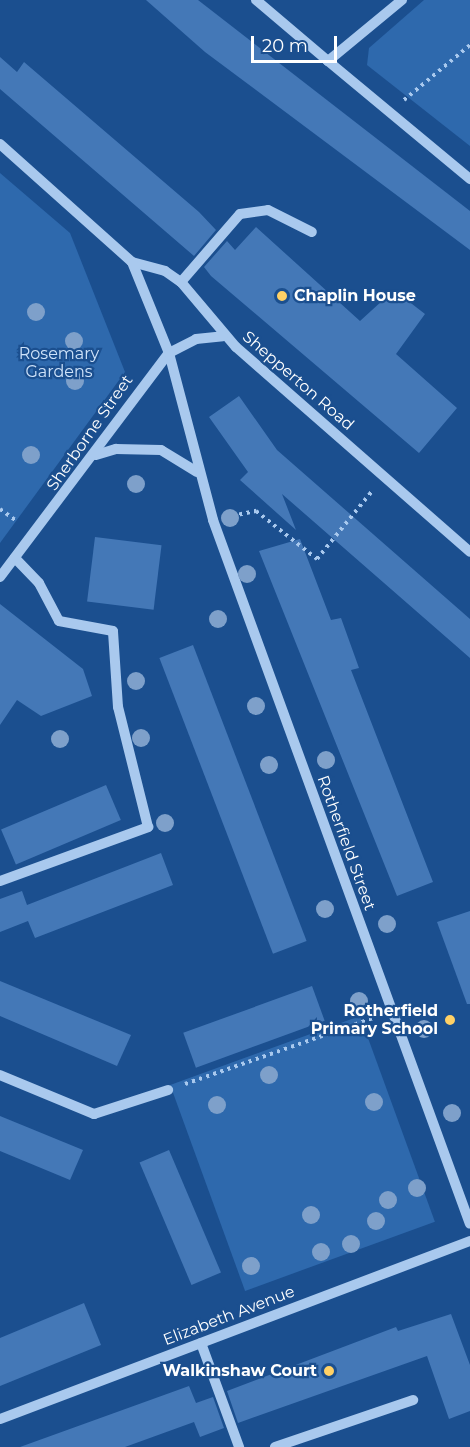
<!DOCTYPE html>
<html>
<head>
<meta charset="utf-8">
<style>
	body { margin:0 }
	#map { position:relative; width:470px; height:1447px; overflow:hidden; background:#1b4f8f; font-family:Montserrat,sans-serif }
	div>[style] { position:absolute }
	.green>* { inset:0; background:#2e69ad; transform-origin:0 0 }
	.building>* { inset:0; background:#4478b7; transform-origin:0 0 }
	.path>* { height:4px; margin-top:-2px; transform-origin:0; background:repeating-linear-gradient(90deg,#a9c9ee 0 3px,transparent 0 7.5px) }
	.minor>* { height:10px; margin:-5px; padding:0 5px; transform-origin:5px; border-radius:5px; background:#a9c9ee }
	.trees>* { width:18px; height:18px; margin:-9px; border-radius:50%; background:#7ea0ca }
	.dots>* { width:16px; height:16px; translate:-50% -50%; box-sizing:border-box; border:3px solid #1b4f8f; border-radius:50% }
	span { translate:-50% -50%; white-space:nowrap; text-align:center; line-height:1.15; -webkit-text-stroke:4.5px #1b4f8f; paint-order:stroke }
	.poi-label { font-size:16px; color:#fff; font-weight:700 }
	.left { translate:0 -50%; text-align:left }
	.right { translate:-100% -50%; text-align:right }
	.park-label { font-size:16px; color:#cfe3fa }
	.street-label { font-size:16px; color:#fff }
	.scale { position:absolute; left:251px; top:36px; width:86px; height:27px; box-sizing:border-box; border:3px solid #fff; border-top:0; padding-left:8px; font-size:18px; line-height:21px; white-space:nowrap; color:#fff; -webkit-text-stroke:4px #1b4f8f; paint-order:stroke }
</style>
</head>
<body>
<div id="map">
	<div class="green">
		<div style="clip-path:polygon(424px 0,470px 0,470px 146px,367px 65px,369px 48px)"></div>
		<div style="clip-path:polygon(0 173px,70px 233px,125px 372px,0 543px)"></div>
		<div style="left:360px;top:1016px;width:219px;height:202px;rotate:70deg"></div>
	</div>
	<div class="building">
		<div style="clip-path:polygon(146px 0,198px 0,470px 211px,470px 250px,205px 52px)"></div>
		<div style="clip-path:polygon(0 57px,17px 72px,24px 62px,199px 212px,216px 230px,194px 256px,0 89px)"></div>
		<div style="clip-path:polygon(256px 227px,360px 321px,394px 290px,425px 314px,396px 354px,457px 408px,419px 453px,211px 276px,204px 267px,227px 241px,235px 250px)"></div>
		<div style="clip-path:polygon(239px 396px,277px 450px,470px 619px,470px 658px,282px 494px,296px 530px,240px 480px,248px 472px,209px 417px)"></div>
		<div style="left:95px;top:537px;width:67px;height:65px;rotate:7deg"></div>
		<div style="clip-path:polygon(300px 539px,331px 620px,341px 618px,359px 668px,351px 670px,433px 882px,397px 896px,259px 551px)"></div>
		<div style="clip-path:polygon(0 604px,83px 669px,92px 696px,41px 716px,17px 700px,0 725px)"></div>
		<div style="left:193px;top:645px;width:317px;height:36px;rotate:69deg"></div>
		<div style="left:106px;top:785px;width:38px;height:114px;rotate:67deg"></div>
		<div style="clip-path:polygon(161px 853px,173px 885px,35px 938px,28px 921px,0 932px,0 899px,22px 891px,27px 905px)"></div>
		<div style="clip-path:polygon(470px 911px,470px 1004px,467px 1004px,437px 922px)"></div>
		<div style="clip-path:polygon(0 981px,131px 1035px,117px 1066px,0 1016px)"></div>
		<div style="left:312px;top:986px;width:37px;height:137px;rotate:70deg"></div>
		<div style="clip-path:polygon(0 1116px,83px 1150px,70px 1180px,0 1151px)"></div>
		<div style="left:169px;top:1150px;width:133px;height:32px;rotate:67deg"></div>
		<div style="clip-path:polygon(84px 1303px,101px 1345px,0 1386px,0 1338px)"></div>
		<div style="clip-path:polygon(451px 1314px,470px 1365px,470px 1411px,449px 1419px,427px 1356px,238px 1423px,227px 1391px,396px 1327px,398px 1331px)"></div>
		<div style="clip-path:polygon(189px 1386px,196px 1403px,213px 1397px,224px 1428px,200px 1437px,194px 1422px,125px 1447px,20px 1447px)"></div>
	</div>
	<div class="path">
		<div style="left:404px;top:100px;width:86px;rotate:-39.8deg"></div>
		<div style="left:0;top:509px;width:22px;rotate:36deg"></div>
		<div style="left:232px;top:516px;width:25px;rotate:-12deg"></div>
		<div style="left:256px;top:511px;width:78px;rotate:38.2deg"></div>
		<div style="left:317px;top:559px;width:87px;rotate:-51deg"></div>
		<div style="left:185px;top:1084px;width:199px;rotate:-19.3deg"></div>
	</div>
	<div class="minor">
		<div style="left:256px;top:0;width:94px;rotate:40.3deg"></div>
		<div style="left:402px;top:0;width:96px;rotate:140.5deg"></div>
		<div style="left:328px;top:61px;width:185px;rotate:39.7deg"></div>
		<div style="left:0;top:144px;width:177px;rotate:41.8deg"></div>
		<div style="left:132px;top:262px;width:34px;rotate:15deg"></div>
		<div style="left:165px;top:271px;width:19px;rotate:35deg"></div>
		<div style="left:181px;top:282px;width:85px;rotate:49.8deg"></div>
		<div style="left:236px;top:347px;width:311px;rotate:41.2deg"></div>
		<div style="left:132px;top:262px;width:98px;rotate:67.9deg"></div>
		<div style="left:169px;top:353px;width:173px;rotate:75.2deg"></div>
		<div style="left:213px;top:520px;width:749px;rotate:69.95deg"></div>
		<div style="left:181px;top:282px;width:90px;rotate:-49.1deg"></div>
		<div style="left:240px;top:214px;width:28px;rotate:-8deg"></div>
		<div style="left:268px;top:210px;width:49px;rotate:26.6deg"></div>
		<div style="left:96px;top:455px;width:21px;rotate:-17deg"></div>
		<div style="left:116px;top:449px;width:45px;rotate:1.3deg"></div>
		<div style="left:161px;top:450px;width:42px;rotate:31.4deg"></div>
		<div style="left:0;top:577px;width:281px;rotate:-53deg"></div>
		<div style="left:169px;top:353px;width:30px;rotate:-27deg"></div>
		<div style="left:196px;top:339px;width:27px;rotate:-6deg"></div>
		<div style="left:0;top:881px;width:158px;rotate:-20deg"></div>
		<div style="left:148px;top:827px;width:124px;rotate:-104deg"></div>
		<div style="left:118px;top:707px;width:76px;rotate:-93.8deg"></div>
		<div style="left:113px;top:631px;width:55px;rotate:-169.5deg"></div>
		<div style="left:59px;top:621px;width:43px;rotate:-117.8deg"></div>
		<div style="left:39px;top:583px;width:35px;rotate:-134deg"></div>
		<div style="left:0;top:1075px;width:102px;rotate:22.5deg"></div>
		<div style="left:94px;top:1114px;width:78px;rotate:-18deg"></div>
		<div style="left:201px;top:1343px;width:111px;rotate:69.9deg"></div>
		<div style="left:0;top:1419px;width:503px;rotate:-20.74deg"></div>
		<div style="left:275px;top:1447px;width:146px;rotate:-18.8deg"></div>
	</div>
	<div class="trees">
		<div style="left:36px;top:312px"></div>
		<div style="left:74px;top:341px"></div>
		<div style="left:75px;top:381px"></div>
		<div style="left:31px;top:455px"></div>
		<div style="left:136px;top:484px"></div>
		<div style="left:230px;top:518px"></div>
		<div style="left:247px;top:574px"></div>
		<div style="left:218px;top:619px"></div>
		<div style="left:136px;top:681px"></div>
		<div style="left:256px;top:706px"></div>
		<div style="left:141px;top:738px"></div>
		<div style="left:60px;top:739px"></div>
		<div style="left:326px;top:760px"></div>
		<div style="left:269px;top:765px"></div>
		<div style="left:165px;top:823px"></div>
		<div style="left:325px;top:909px"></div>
		<div style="left:387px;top:924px"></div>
		<div style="left:359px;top:1001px"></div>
		<div style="left:424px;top:1029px"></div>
		<div style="left:269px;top:1075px"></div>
		<div style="left:374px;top:1102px"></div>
		<div style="left:217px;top:1105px"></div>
		<div style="left:452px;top:1113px"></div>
		<div style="left:417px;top:1188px"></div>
		<div style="left:388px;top:1200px"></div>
		<div style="left:311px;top:1215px"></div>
		<div style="left:376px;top:1221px"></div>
		<div style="left:351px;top:1244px"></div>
		<div style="left:321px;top:1252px"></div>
		<div style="left:251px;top:1266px"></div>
	</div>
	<div class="dots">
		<div style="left:282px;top:296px;background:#ffd166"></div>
		<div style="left:450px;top:1020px;background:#ffd166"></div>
		<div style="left:329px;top:1371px;background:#ffd166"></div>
	</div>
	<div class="poi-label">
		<span class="left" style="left:294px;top:296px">Chaplin House</span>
		<span class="right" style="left:438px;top:1020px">Rotherfield<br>Primary School</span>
		<span class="right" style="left:317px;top:1371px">Walkinshaw Court</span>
	</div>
	<div class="park-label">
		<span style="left:59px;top:363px">Rosemary<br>Gardens</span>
	</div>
	<div class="street-label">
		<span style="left:298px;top:381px;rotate:41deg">Shepperton Road</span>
		<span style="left:90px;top:433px;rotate:-55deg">Sherborne Street</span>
		<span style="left:346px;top:843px;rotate:70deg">Rotherfield Street</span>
		<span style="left:229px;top:1316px;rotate:-21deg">Elizabeth Avenue</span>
	</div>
	<div class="scale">20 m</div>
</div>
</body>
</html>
